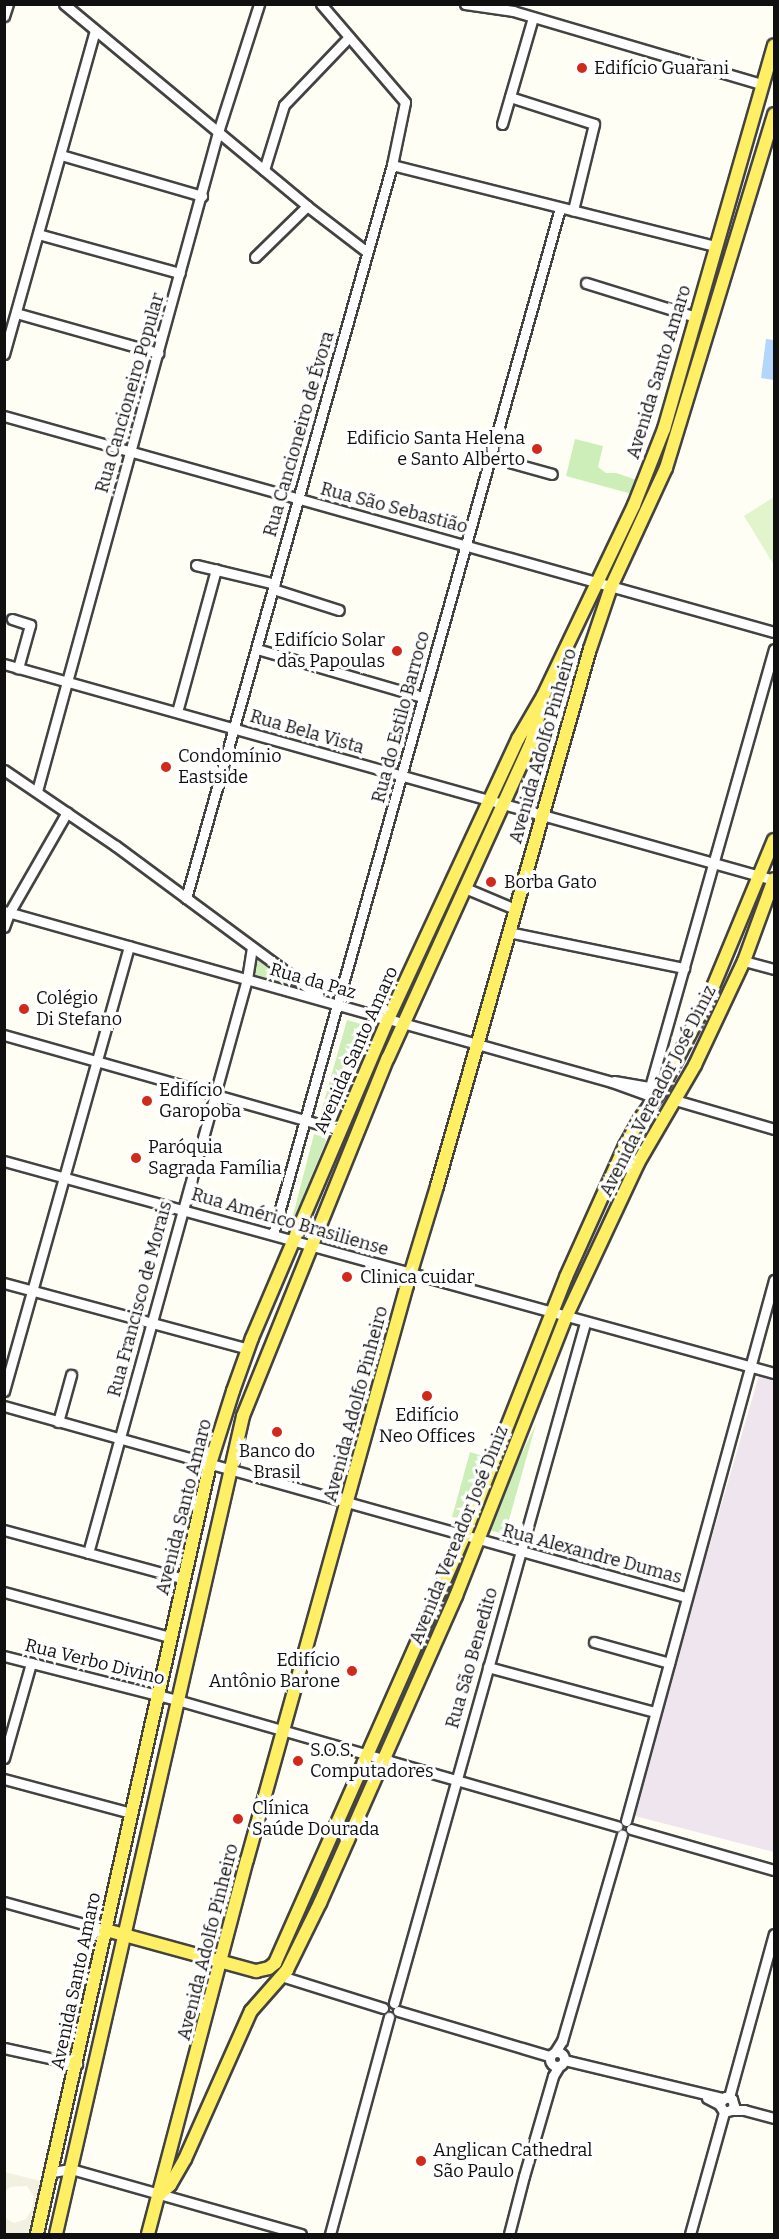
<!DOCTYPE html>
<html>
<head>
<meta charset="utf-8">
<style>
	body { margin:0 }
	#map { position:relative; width:779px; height:2239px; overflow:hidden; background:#fffef4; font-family:Bitter,serif }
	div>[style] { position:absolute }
	.industrial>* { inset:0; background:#efe5ef }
	.green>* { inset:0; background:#cdeeb9 }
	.pitch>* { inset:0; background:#e1f4cb }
	.plaza>* { inset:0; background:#f2f0e0 }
	.water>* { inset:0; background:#b3d7fc }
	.roads { filter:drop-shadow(2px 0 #434343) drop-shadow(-2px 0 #434343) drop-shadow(0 2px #434343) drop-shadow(0 -2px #434343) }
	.minor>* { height:9px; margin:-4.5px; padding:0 4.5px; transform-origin:4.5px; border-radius:4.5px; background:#fff }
	.minor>.ring { margin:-4.5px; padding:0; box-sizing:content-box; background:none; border:9px solid #fff; border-radius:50% }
	.major>* { height:12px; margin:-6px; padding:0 6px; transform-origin:6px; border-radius:6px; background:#ffef64 }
	.dots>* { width:16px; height:16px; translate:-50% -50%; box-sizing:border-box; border:3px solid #fff; border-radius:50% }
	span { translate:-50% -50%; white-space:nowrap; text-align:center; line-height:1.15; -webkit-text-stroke:6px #fff; paint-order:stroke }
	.poi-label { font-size:18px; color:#101010 }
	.left { translate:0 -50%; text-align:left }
	.right { translate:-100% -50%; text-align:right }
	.street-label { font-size:18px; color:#101010 }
	.frame { position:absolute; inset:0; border:6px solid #101010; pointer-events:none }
</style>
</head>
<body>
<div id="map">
	<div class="industrial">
		<div style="clip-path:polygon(760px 1372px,774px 1377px,774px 1852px,631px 1815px)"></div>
	</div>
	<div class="green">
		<div style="clip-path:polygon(575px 439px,603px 446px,598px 467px,606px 473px,616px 473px,637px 480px,632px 494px,566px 476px)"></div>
		<div style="clip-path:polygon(254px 952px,309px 995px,250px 978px)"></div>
		<div style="clip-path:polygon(347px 1020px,368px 1026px,371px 1031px,338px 1112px,334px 1115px,321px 1112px)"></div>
		<div style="clip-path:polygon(314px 1134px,324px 1137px,326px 1141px,290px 1227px)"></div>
		<div style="clip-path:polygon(536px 1424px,505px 1534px,510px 1536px,486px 1529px)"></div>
		<div style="clip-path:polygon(470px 1452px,486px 1457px,457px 1518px,452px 1517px)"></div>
	</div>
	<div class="pitch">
		<div style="clip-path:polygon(774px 497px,774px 565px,744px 516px)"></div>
	</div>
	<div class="plaza">
		<div style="clip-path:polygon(5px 2172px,41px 2181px,28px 2234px,5px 2234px,5px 2218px,14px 2223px,26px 2219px,32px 2209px,34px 2197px,27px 2186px,10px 2187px,5px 2192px)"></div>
	</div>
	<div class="water">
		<div style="clip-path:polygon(766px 339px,774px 340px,774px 380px,761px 378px)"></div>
	</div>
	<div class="roads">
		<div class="minor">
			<div style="left:64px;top:4px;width:316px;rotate:39.7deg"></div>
			<div style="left:307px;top:206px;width:76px;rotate:37.5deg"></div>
			<div style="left:465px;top:4px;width:49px;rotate:8.3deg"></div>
			<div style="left:513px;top:11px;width:259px;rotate:16.4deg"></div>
			<div style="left:4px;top:16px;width:13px;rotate:-72deg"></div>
			<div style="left:510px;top:97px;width:88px;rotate:17.8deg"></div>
			<div style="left:594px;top:124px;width:89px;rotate:103.7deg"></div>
			<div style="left:502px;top:124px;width:111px;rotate:-73.8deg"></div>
			<div style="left:61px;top:155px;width:147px;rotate:16.2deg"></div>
			<div style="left:392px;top:165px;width:333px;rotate:14.1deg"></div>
			<div style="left:264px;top:170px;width:68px;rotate:-72.9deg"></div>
			<div style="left:284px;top:105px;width:94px;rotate:-46.3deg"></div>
			<div style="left:38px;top:234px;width:147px;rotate:15.4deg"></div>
			<div style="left:255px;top:257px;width:73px;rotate:-44.4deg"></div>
			<div style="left:586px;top:283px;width:115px;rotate:17.2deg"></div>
			<div style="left:16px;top:313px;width:148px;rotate:15.7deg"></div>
			<div style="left:4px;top:354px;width:336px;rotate:-74.3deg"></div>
			<div style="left:4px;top:416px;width:800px;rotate:15.67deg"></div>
			<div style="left:491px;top:457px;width:63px;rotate:15.6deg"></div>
			<div style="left:196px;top:565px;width:81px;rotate:13.5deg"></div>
			<div style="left:273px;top:589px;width:69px;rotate:17.7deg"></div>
			<div style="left:12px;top:619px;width:19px;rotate:18deg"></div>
			<div style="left:30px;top:625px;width:45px;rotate:105.6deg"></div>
			<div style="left:257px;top:649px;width:172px;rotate:16.2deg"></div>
			<div style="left:4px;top:664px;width:800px;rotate:15.67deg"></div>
			<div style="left:177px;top:712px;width:148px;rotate:-74.7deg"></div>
			<div style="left:4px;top:770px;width:135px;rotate:34.2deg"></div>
			<div style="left:116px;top:846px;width:252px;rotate:36.5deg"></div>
			<div style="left:37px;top:791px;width:683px;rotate:-74.64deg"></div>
			<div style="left:218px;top:132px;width:134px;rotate:-72.2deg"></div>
			<div style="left:465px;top:888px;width:54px;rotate:22.8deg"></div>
			<div style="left:186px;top:898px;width:761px;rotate:-74.3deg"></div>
			<div style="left:392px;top:165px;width:64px;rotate:-78.3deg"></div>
			<div style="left:405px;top:102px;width:129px;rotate:-130.6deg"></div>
			<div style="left:4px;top:911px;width:632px;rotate:15.71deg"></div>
			<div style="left:612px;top:1082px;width:47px;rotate:20deg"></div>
			<div style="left:4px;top:927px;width:15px;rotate:-70deg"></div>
			<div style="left:9px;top:913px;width:116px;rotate:-60.1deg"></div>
			<div style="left:508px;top:932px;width:180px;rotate:11.6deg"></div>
			<div style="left:744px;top:961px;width:31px;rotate:15deg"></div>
			<div style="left:4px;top:1035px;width:349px;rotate:15.8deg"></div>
			<div style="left:614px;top:1081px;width:41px;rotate:9.9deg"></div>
			<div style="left:650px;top:1087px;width:455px;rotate:-74.2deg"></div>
			<div style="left:675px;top:1100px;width:103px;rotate:16.3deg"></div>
			<div style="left:4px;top:1161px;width:799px;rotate:15.39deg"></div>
			<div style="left:273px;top:1234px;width:1065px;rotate:-74.37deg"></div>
			<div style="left:4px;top:1283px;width:253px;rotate:15.1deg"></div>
			<div style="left:4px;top:1391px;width:462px;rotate:-74.3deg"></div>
			<div style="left:4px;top:1406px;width:708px;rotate:15.65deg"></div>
			<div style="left:58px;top:1422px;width:49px;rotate:-74.5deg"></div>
			<div style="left:4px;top:1530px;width:187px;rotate:15.2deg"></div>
			<div style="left:88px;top:1553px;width:596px;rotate:-74.52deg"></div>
			<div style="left:247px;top:979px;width:30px;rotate:-81deg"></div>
			<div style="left:4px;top:1592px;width:172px;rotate:15.2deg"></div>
			<div style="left:594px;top:1642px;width:78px;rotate:15.6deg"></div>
			<div style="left:4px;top:1656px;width:179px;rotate:14.3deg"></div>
			<div style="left:177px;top:1700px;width:458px;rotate:16deg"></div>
			<div style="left:488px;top:1667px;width:173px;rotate:15.1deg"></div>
			<div style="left:4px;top:1758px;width:99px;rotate:-74.1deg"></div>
			<div style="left:4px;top:1779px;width:131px;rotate:15deg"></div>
			<div style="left:626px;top:1821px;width:561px;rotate:-74.7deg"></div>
			<div style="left:631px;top:1829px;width:149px;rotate:16deg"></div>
			<div style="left:4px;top:1902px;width:106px;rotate:15.4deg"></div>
			<div style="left:281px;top:1976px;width:107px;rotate:17.4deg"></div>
			<div style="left:394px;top:2003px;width:706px;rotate:-74.31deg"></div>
			<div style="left:398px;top:2011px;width:158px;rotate:16.6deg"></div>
			<div style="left:4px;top:2048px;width:75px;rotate:12.4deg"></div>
			<div class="ring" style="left:550px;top:2052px;width:5px;height:5px"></div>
			<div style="left:555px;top:2052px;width:13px;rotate:-58deg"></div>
			<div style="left:562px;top:2041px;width:215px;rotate:-73.8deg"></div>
			<div style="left:564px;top:2060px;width:163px;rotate:13.5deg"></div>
			<div style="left:729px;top:2097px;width:169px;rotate:-74.6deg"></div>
			<div style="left:707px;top:2098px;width:13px;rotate:27deg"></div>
			<div style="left:719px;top:2104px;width:9px;rotate:58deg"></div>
			<div style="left:724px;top:2112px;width:7px;rotate:-16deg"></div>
			<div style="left:731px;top:2110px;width:5px;rotate:-53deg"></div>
			<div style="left:734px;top:2106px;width:7px;rotate:-106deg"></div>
			<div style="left:732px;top:2099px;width:7px;rotate:-164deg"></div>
			<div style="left:725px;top:2097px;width:9px;rotate:131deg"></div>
			<div style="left:731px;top:2110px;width:13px"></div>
			<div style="left:744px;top:2110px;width:31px;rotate:15deg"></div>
			<div style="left:52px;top:2172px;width:19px;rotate:-9deg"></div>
			<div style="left:71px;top:2169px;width:239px;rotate:15.8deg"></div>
			<div style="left:330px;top:2234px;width:225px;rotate:-74.8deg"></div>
			<div style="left:509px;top:2234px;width:60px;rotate:-75.5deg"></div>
			<div style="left:524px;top:2176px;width:104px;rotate:-73.8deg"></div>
			<div style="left:553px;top:2076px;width:12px;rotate:-59deg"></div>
			<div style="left:690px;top:2234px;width:127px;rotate:-74.4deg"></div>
		</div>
		<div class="major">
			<div style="left:106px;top:1930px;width:156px;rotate:15.3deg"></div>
			<div style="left:256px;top:1971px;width:13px;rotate:-13deg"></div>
			<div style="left:269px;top:1968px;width:8px;rotate:-40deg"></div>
			<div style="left:275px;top:1963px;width:467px;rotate:-66.1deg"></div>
			<div style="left:464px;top:1536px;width:278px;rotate:-68.5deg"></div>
			<div style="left:566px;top:1277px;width:144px;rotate:-65.8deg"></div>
			<div style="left:625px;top:1146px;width:31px;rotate:-61deg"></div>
			<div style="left:640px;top:1119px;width:36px;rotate:-54deg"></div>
			<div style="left:661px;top:1090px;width:102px;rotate:-62.7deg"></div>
			<div style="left:708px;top:999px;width:172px;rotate:-67.5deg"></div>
			<div style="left:161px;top:2193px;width:12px;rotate:-42deg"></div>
			<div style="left:170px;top:2185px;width:30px;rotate:-60deg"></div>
			<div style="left:185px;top:2159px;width:162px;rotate:-66deg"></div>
			<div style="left:251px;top:2011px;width:55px;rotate:-48.7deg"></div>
			<div style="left:287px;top:1970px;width:75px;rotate:-63.8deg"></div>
			<div style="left:320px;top:1903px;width:336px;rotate:-66.1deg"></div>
			<div style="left:456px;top:1596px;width:300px;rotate:-68.5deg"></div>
			<div style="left:566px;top:1317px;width:170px;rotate:-64.9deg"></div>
			<div style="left:638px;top:1163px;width:113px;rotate:-59.8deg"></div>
			<div style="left:695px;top:1065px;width:115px;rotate:-64.8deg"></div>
			<div style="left:744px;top:961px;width:87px;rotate:-69.9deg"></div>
			<div style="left:37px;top:2234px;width:789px;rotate:-77.34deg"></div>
			<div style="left:210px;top:1464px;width:77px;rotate:-72.5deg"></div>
			<div style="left:233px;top:1391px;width:56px;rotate:-70.3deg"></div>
			<div style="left:252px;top:1338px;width:347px;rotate:-66.9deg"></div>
			<div style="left:388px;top:1019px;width:309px;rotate:-65.1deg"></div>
			<div style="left:518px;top:739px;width:50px;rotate:-59.8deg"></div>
			<div style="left:543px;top:696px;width:212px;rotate:-64.5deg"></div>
			<div style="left:634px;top:505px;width:82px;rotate:-68.5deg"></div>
			<div style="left:664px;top:429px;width:399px;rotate:-74deg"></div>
			<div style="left:56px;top:2234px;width:839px;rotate:-77.12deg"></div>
			<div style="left:243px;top:1416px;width:386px;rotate:-68deg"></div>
			<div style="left:388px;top:1058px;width:346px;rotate:-65.6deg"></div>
			<div style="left:531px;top:743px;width:45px;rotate:-74.4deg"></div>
			<div style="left:148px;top:2234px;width:387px;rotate:-75.2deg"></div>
			<div style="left:247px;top:1860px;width:597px;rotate:-74.45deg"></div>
			<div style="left:407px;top:1285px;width:103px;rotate:-73.1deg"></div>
			<div style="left:437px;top:1186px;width:558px;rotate:-74.1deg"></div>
			<div style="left:590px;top:649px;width:65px;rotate:-71.3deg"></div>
			<div style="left:611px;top:587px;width:131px;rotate:-65.2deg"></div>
			<div style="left:666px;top:468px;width:370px;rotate:-73deg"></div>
		</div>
	</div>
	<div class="dots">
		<div style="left:582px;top:68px;background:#cf2a1a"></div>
		<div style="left:537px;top:449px;background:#cf2a1a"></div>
		<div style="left:397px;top:651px;background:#cf2a1a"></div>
		<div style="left:166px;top:767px;background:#cf2a1a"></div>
		<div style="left:491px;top:882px;background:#cf2a1a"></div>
		<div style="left:24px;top:1009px;background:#cf2a1a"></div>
		<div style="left:147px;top:1101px;background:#cf2a1a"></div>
		<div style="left:136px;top:1158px;background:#cf2a1a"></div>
		<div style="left:347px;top:1277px;background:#cf2a1a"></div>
		<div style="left:427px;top:1396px;background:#cf2a1a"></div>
		<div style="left:277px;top:1432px;background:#cf2a1a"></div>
		<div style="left:352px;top:1671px;background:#cf2a1a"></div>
		<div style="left:298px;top:1761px;background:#cf2a1a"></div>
		<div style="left:238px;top:1819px;background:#cf2a1a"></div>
		<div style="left:421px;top:2161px;background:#cf2a1a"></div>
	</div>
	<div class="poi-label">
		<span class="left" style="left:594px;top:68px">Edifício Guarani</span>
		<span class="right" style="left:525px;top:449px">Edificio Santa Helena<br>e Santo Alberto</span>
		<span class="right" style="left:385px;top:651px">Edifício Solar<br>das Papoulas</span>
		<span class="left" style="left:178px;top:767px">Condomínio<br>Eastside</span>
		<span class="left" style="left:504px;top:882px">Borba Gato</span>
		<span class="left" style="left:36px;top:1009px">Colégio<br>Di Stefano</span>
		<span class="left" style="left:159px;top:1101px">Edifício<br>Garopoba</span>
		<span class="left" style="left:148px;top:1158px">Paróquia<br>Sagrada Família</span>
		<span class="left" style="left:360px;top:1277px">Clinica cuidar</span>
		<span style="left:427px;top:1426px">Edifício<br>Neo Offices</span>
		<span style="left:277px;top:1462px">Banco do<br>Brasil</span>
		<span class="right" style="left:340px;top:1671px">Edifício<br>Antônio Barone</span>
		<span class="left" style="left:310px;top:1761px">S.O.S.<br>Computadores</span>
		<span class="left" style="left:252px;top:1819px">Clínica<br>Saúde Dourada</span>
		<span class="left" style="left:433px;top:2161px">Anglican Cathedral<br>São Paulo</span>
	</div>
	<div class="street-label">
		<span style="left:659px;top:372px;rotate:-73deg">Avenida Santo Amaro</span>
		<span style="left:130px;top:393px;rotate:-74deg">Rua Cancioneiro Popular</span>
		<span style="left:299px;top:434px;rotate:-74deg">Rua Cancioneiro de Évora</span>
		<span style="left:394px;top:508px;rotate:15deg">Rua São Sebastião</span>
		<span style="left:401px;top:717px;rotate:-75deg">Rua do Estilo Barroco</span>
		<span style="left:307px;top:732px;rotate:16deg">Rua Bela Vista</span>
		<span style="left:543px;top:746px;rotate:-74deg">Avenida Adolfo Pinheiro</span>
		<span style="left:313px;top:981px;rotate:16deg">Rua da Paz</span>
		<span style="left:356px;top:1050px;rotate:-66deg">Avenida Santo Amaro</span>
		<span style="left:658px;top:1091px;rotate:-63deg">Avenida Vereador José Diniz</span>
		<span style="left:290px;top:1222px;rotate:16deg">Rua Américo Brasiliense</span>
		<span style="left:140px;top:1299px;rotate:-75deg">Rua Francisco de Morais</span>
		<span style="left:356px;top:1404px;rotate:-75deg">Avenida Adolfo Pinheiro</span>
		<span style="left:184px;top:1507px;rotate:-76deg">Avenida Santo Amaro</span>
		<span style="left:459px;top:1535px;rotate:-68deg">Avenida Vereador José Diniz</span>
		<span style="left:592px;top:1554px;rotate:15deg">Rua Alexandre Dumas</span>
		<span style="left:472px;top:1658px;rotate:-74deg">Rua São Benedito</span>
		<span style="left:95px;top:1662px;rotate:14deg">Rua Verbo Divino</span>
		<span style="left:208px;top:1942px;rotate:-76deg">Avenida Adolfo Pinheiro</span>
		<span style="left:76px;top:1981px;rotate:-78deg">Avenida Santo Amaro</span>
	</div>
	<div class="frame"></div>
</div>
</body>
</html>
